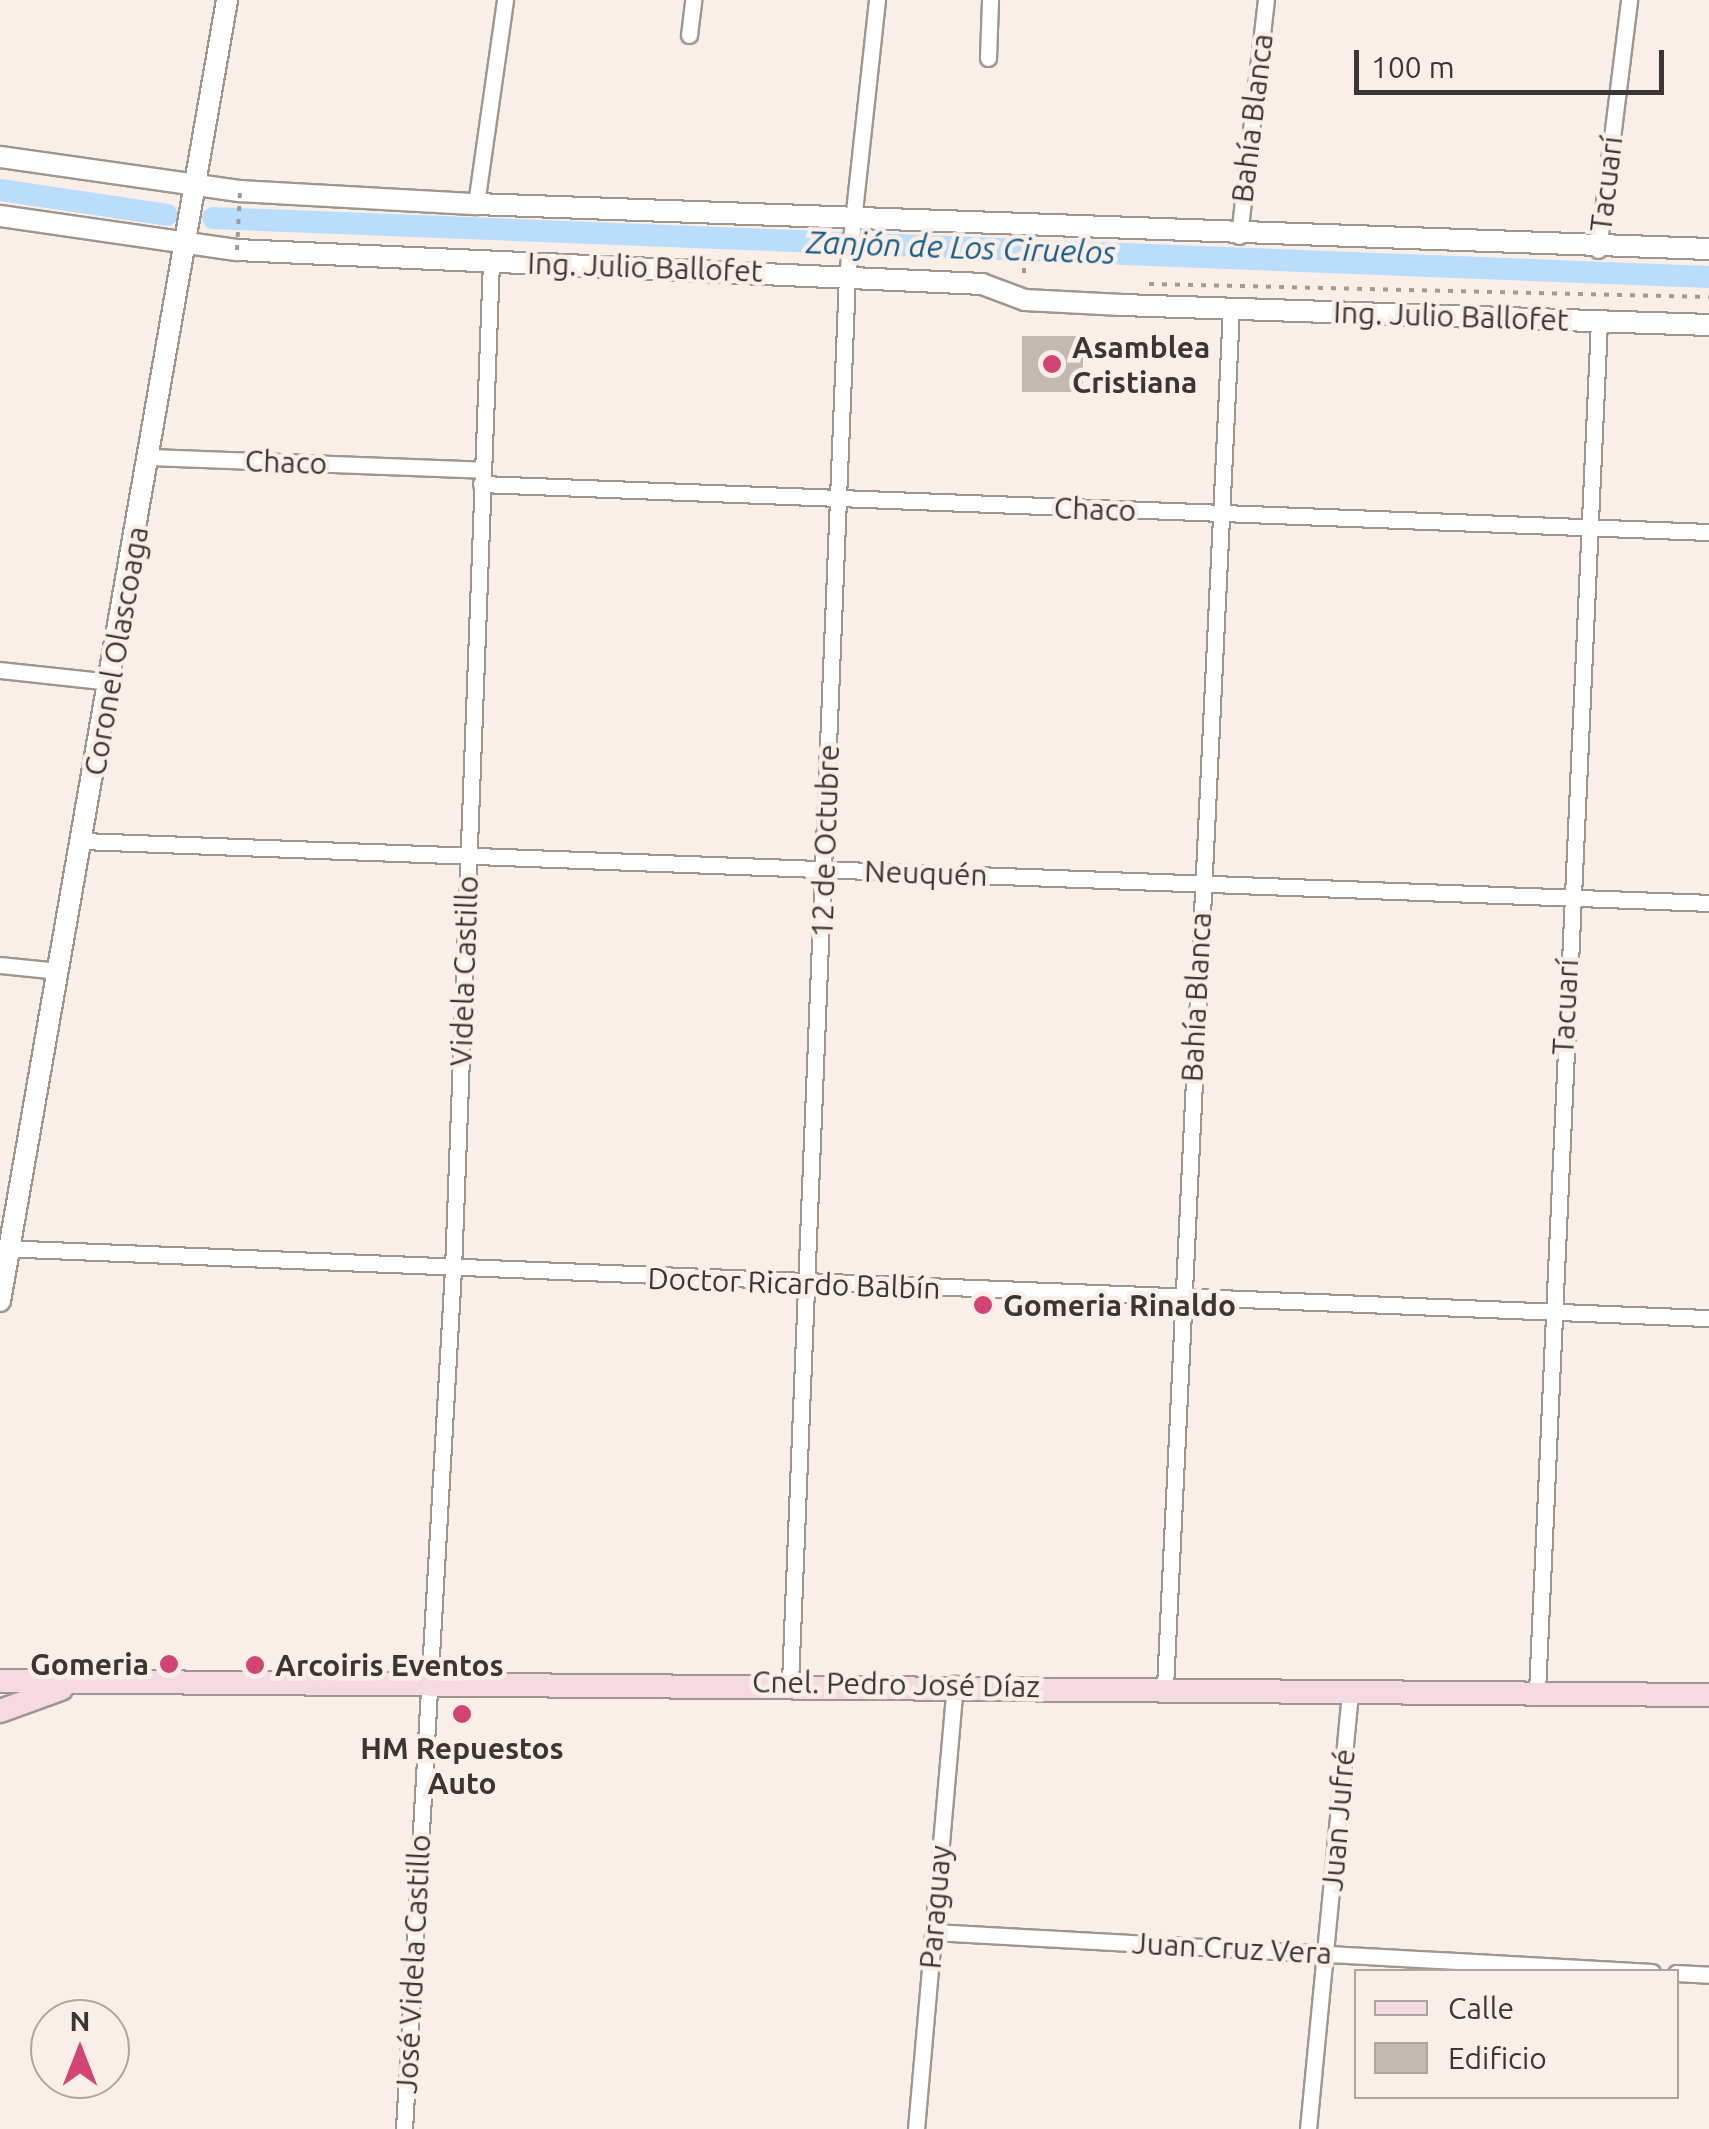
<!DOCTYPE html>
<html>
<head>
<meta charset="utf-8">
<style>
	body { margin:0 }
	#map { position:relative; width:1709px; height:2129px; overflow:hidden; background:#f9efe8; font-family:Ubuntu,sans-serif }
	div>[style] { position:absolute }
	.canal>* { height:22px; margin:-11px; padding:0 11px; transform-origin:11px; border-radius:11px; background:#b9ddfb }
	.building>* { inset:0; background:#c3b9b3; transform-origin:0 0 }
	.path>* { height:4px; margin-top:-2px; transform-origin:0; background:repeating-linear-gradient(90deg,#a29b95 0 5px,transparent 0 13px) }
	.roads { filter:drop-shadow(2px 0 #9f9690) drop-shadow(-2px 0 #9f9690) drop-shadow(0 2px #9f9690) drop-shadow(0 -2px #9f9690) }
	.minor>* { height:15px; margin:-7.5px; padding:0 7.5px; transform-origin:7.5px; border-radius:7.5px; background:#fff }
	.tertiary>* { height:20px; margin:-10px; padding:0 10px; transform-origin:10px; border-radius:10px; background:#fff }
	.secondary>* { height:22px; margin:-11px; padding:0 11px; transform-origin:11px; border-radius:11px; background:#f5dae2 }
	.path-bridge>* { height:4px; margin-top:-2px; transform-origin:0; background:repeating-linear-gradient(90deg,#a29b95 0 5px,transparent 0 13px) }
	.dots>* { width:28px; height:28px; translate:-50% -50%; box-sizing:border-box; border:5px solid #f9efe8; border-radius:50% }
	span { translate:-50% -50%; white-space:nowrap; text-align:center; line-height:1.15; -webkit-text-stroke:9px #f9efe8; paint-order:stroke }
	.street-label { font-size:30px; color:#3a3633 }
	.poi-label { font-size:30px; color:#3a3633; font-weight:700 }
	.left { translate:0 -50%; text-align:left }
	.right { translate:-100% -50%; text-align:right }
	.water-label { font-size:32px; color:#175c8a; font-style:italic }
	.legend { position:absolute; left:1354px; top:1969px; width:325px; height:130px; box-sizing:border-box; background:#f9efe8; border:2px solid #ada5a0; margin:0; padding:12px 18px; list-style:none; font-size:30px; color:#3a3633 }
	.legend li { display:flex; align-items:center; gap:20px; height:50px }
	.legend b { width:50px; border:2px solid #ada5a0 }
	.north { position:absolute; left:30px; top:1999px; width:100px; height:100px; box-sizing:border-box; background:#f9efe8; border:2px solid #ada5a0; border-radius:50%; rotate:0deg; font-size:28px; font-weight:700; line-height:40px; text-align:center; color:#3a3633 }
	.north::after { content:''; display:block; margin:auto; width:35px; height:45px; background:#d14473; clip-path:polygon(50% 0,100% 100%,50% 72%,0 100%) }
	.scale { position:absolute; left:1354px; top:50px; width:310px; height:45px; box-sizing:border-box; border:5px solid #3a3633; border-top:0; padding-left:12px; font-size:30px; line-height:35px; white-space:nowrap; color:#3a3633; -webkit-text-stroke:8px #f9efe8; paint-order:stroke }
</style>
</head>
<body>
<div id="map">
	<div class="canal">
		<div style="left:0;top:190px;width:169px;rotate:8.5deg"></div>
		<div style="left:213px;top:218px;width:1497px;rotate:2.26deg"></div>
	</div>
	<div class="building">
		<div style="left:1022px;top:336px;width:61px;height:56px"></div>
	</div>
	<div class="path">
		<div style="left:1023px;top:242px;width:35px;rotate:88deg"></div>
		<div style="left:1149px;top:284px;width:560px;rotate:1.33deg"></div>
	</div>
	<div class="roads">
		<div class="minor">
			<div style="left:689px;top:35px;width:35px;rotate:-83deg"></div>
			<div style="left:988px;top:58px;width:58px;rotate:-88deg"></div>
			<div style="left:476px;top:204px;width:206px;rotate:-81.9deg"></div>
			<div style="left:1239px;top:236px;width:238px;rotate:-83.5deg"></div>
			<div style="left:1598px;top:250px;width:252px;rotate:-82.9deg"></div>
			<div style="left:151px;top:457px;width:331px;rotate:2.2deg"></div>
			<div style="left:481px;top:484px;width:1229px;rotate:2.24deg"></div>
			<div style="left:0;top:670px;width:111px;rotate:6.2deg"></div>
			<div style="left:82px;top:841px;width:1628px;rotate:2.18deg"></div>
			<div style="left:0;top:965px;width:59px;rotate:5.8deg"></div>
			<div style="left:0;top:1248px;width:1710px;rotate:2.35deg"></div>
			<div style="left:790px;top:1683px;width:1408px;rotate:-87.68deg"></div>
			<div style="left:847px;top:276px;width:278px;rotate:-83.8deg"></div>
			<div style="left:1165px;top:1687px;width:1381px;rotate:-87.26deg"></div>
			<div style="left:1537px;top:1692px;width:1371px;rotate:-87.41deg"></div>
			<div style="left:933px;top:1932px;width:720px;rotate:3.18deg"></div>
			<div style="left:1676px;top:1973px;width:33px;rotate:3deg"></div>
			<div style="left:404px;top:2129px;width:861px;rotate:-86.74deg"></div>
			<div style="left:453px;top:1269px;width:1009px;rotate:-87.84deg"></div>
			<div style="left:916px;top:2129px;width:447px;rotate:-85deg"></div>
			<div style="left:1308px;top:2129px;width:441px;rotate:-84.5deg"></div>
		</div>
		<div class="tertiary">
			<div style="left:0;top:157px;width:242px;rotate:8.1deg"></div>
			<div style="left:240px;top:191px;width:236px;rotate:3.2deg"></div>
			<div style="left:476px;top:204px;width:1234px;rotate:2.09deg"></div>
			<div style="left:0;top:216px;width:239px;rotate:8.2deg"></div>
			<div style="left:237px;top:250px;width:746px;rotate:2.61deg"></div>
			<div style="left:982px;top:284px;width:46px;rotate:20.4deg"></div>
			<div style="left:1025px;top:300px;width:97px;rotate:3deg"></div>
			<div style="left:1122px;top:305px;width:587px;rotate:1.95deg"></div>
			<div style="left:0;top:1301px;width:1321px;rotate:-80.1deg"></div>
		</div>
		<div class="secondary">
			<div style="left:0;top:1681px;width:1709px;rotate:0.47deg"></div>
			<div style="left:0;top:1711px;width:65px;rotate:-19.8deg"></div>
		</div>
	</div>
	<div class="path-bridge">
		<div style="left:237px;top:250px;width:59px;rotate:-87.1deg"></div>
	</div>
	<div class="dots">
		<div style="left:1052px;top:364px;background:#d14473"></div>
		<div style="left:983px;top:1305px;background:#d14473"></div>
		<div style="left:169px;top:1664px;background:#d14473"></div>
		<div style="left:255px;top:1665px;background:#d14473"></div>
		<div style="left:462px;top:1714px;background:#d14473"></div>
	</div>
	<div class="street-label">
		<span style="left:1252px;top:118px;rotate:-83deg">Bahía Blanca</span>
		<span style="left:1606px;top:184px;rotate:-83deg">Tacuarí</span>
		<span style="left:645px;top:267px;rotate:2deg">Ing. Julio Ballofet</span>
		<span style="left:1451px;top:316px;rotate:2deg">Ing. Julio Ballofet</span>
		<span style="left:286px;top:462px;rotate:2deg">Chaco</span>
		<span style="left:1095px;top:509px;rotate:2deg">Chaco</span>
		<span style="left:116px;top:651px;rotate:-80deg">Coronel Olascoaga</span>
		<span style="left:825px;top:841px;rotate:-88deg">12 de Octubre</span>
		<span style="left:926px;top:873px;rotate:2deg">Neuquén</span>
		<span style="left:464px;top:971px;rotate:-88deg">Videla Castillo</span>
		<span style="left:1196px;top:997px;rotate:-87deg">Bahía Blanca</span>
		<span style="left:1565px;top:1007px;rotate:-87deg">Tacuarí</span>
		<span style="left:794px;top:1283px;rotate:2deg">Doctor Ricardo Balbín</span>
		<span style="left:896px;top:1684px;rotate:1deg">Cnel. Pedro José Díaz</span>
		<span style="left:1338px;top:1820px;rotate:-85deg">Juan Jufré</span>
		<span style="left:935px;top:1907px;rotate:-85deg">Paraguay</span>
		<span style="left:1232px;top:1948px;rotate:3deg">Juan Cruz Vera</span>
		<span style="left:413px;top:1964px;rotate:-87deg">José Videla Castillo</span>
	</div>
	<div class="poi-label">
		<span class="left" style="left:1072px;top:364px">Asamblea<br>Cristiana</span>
		<span class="left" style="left:1003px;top:1305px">Gomeria Rinaldo</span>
		<span class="right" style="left:149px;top:1664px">Gomeria</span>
		<span class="left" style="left:275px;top:1665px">Arcoiris Eventos</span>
		<span style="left:462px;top:1765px">HM Repuestos<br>Auto</span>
	</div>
	<div class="water-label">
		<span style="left:961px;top:247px;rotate:2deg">Zanjón de Los Ciruelos</span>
	</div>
	<ul class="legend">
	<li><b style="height:12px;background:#f5dae2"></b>Calle</li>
	<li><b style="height:28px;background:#c3b9b3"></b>Edificio</li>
	</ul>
	<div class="north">N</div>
	<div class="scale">100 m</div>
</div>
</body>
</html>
